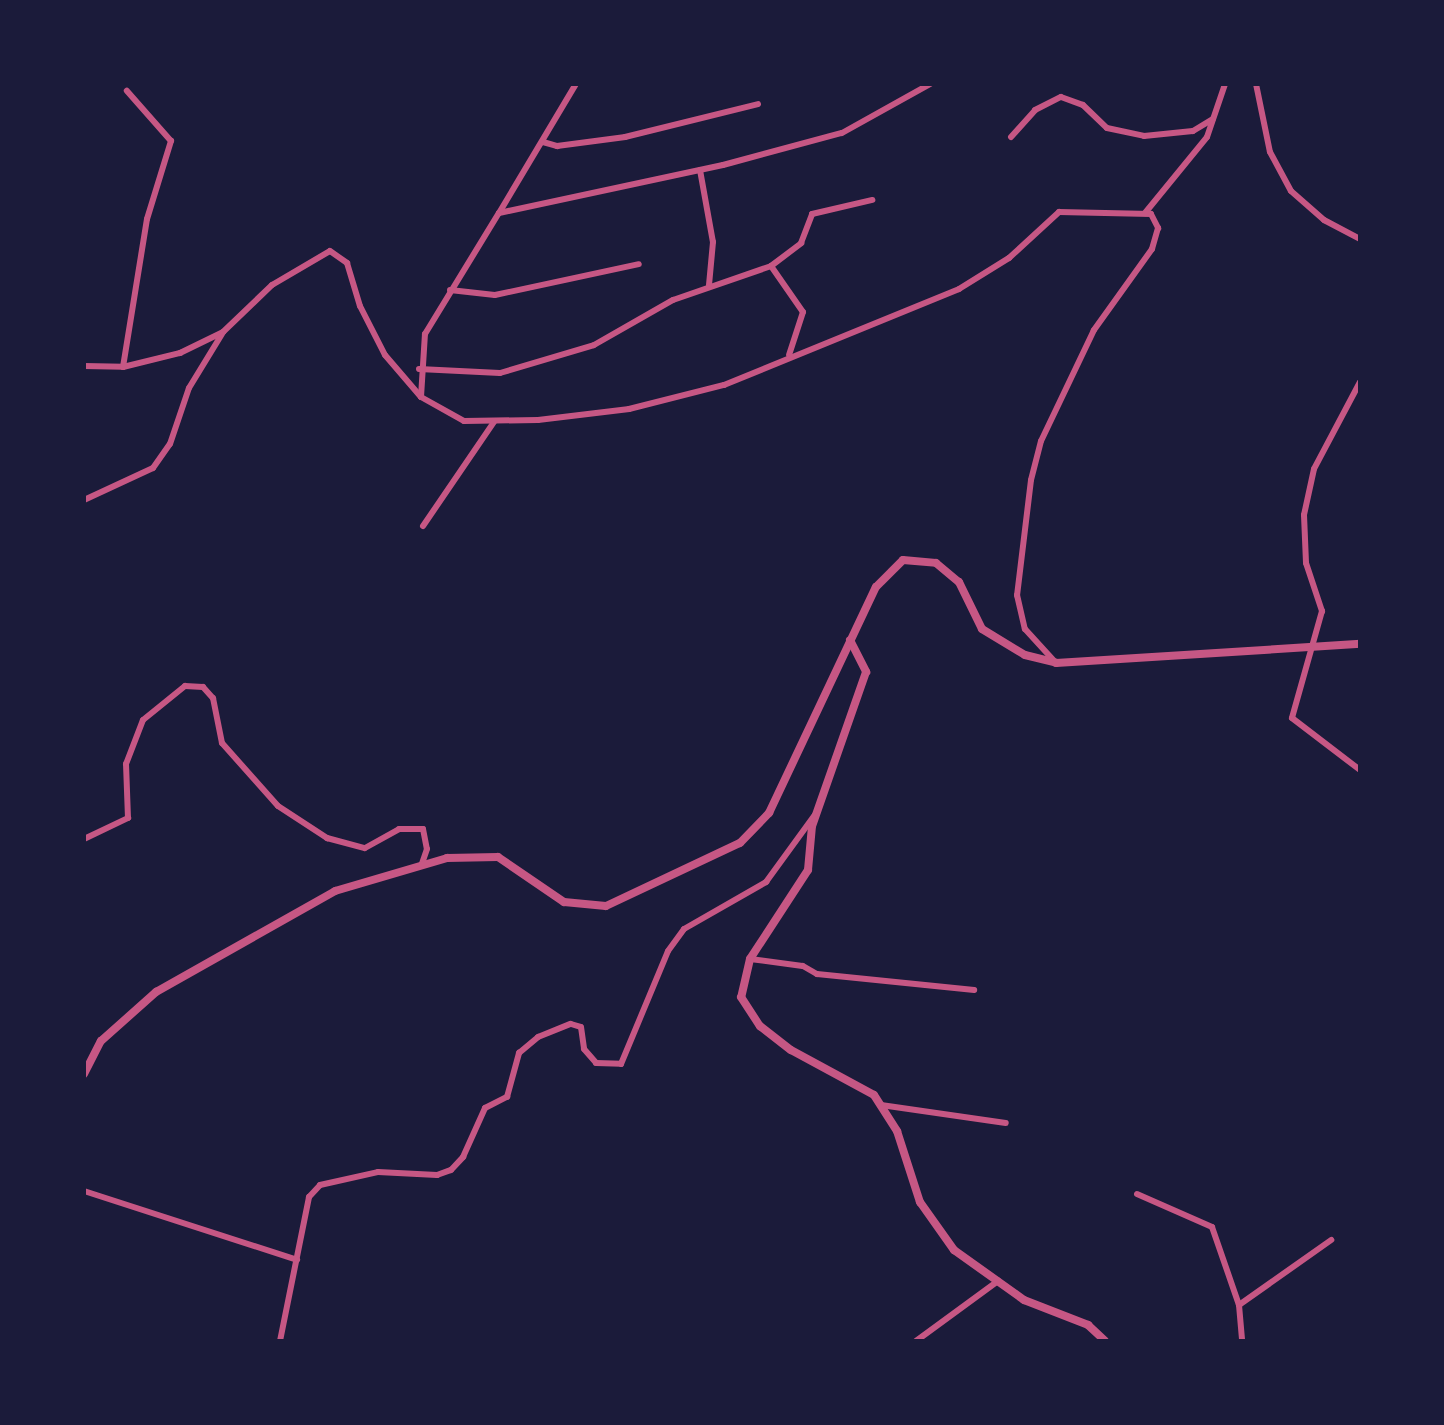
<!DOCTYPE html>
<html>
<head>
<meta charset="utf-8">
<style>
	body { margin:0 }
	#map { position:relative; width:1444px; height:1425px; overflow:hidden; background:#1b1b3a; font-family:"Varela Round",sans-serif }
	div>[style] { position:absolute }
	.minor>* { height:6px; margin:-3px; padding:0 3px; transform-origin:3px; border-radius:3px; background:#c65784 }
	.tertiary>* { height:8px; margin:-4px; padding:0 4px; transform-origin:4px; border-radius:4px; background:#c65784 }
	span { translate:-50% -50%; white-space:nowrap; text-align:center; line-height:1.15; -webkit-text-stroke:7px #1b1b3a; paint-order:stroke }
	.frame { position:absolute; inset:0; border:86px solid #1b1b3a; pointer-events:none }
</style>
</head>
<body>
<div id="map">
	<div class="minor">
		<div style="left:1256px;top:84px;width:69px;rotate:78.4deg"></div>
		<div style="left:1270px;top:152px;width:44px;rotate:61.7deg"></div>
		<div style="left:1291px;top:191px;width:44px;rotate:41.3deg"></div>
		<div style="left:1324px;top:220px;width:41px;rotate:27.8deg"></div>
		<div style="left:1011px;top:137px;width:36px;rotate:-48deg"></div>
		<div style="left:1035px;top:110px;width:29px;rotate:-27deg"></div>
		<div style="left:1061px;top:97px;width:23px;rotate:20deg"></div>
		<div style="left:1083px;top:105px;width:33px;rotate:44deg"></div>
		<div style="left:1107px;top:128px;width:38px;rotate:12deg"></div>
		<div style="left:1144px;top:136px;width:49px;rotate:-5.8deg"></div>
		<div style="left:1193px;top:131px;width:23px;rotate:-31deg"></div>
		<div style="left:543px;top:142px;width:15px;rotate:16deg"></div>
		<div style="left:557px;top:146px;width:69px;rotate:-7.5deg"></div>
		<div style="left:625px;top:137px;width:137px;rotate:-13.9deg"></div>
		<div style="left:700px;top:170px;width:73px;rotate:79.8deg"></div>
		<div style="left:713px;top:242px;width:43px;rotate:95.3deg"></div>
		<div style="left:499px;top:213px;width:150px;rotate:-59.2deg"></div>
		<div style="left:1145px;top:213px;width:98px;rotate:-50.8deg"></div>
		<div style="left:1207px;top:137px;width:56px;rotate:-71.2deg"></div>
		<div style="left:771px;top:266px;width:56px;rotate:55.2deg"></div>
		<div style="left:803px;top:312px;width:45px;rotate:108deg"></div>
		<div style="left:450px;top:290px;width:45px;rotate:6.3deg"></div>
		<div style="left:495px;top:295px;width:147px;rotate:-12.1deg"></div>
		<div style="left:84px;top:366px;width:39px;rotate:1deg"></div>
		<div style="left:123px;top:367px;width:59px;rotate:-13.8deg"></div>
		<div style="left:180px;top:353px;width:48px;rotate:-26deg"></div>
		<div style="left:223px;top:332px;width:68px;rotate:-43.8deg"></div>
		<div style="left:272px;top:285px;width:67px;rotate:-30.4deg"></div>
		<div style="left:330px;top:251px;width:21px;rotate:35deg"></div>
		<div style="left:347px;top:263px;width:45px;rotate:73.2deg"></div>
		<div style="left:360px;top:306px;width:55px;rotate:63deg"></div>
		<div style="left:385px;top:355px;width:55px;rotate:49.4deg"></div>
		<div style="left:421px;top:397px;width:49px;rotate:29.2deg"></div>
		<div style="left:464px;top:421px;width:74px;rotate:-0.8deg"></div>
		<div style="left:538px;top:420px;width:92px;rotate:-6.9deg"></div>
		<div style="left:629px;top:409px;width:98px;rotate:-14.2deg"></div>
		<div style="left:724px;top:385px;width:254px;rotate:-22.2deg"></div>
		<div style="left:959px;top:289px;width:59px;rotate:-31.8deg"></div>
		<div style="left:1009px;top:258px;width:68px;rotate:-42.6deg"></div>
		<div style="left:1059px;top:212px;width:92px;rotate:1.2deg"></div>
		<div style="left:1151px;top:214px;width:16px;rotate:63deg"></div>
		<div style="left:1158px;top:228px;width:22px;rotate:106deg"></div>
		<div style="left:1152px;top:249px;width:100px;rotate:125.6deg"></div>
		<div style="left:1094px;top:330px;width:123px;rotate:115.5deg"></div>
		<div style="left:1041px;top:441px;width:40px;rotate:104.4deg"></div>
		<div style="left:1031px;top:480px;width:116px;rotate:96.9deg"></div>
		<div style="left:1017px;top:595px;width:35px;rotate:77deg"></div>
		<div style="left:1025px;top:629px;width:46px;rotate:47.6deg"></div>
		<div style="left:123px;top:367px;width:150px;rotate:-80.8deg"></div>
		<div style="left:147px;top:219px;width:82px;rotate:-72.9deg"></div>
		<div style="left:171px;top:141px;width:67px;rotate:-131.3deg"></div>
		<div style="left:419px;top:369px;width:81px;rotate:2.8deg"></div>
		<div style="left:500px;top:373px;width:98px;rotate:-16.6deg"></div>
		<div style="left:594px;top:345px;width:91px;rotate:-29.7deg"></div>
		<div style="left:673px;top:300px;width:104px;rotate:-19.1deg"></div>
		<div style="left:771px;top:266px;width:38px;rotate:-37deg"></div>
		<div style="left:801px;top:243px;width:31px;rotate:-69deg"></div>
		<div style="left:812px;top:214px;width:62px;rotate:-13.1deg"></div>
		<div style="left:1360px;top:382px;width:98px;rotate:117.9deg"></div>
		<div style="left:1314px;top:469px;width:47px;rotate:102.3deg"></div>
		<div style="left:1304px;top:515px;width:48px;rotate:87.6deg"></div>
		<div style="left:1306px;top:563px;width:51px;rotate:71.6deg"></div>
		<div style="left:1322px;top:611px;width:111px;rotate:105.7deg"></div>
		<div style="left:1292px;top:718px;width:86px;rotate:37.4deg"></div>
		<div style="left:421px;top:397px;width:63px;rotate:-86.4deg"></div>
		<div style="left:425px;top:334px;width:142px;rotate:-58.6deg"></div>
		<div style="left:499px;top:213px;width:229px;rotate:-12.1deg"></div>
		<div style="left:723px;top:165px;width:123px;rotate:-15.1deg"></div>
		<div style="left:842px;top:133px;width:101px;rotate:-29.1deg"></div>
		<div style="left:84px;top:500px;width:76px;rotate:-24.9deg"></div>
		<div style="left:153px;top:468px;width:29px;rotate:-55deg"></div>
		<div style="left:170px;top:444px;width:59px;rotate:-71.3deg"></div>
		<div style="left:189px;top:388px;width:63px;rotate:-58.6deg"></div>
		<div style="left:423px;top:526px;width:126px;rotate:-55.7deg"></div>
		<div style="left:84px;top:839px;width:49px;rotate:-25.5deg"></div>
		<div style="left:128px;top:818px;width:54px;rotate:-92.1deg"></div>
		<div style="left:126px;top:764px;width:47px;rotate:-68.9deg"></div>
		<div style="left:143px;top:720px;width:54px;rotate:-39deg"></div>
		<div style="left:185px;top:686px;width:18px;rotate:3deg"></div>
		<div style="left:203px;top:687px;width:15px;rotate:48deg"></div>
		<div style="left:213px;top:698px;width:46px;rotate:78.7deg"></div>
		<div style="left:222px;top:743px;width:84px;rotate:48.4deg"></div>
		<div style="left:278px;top:806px;width:59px;rotate:33.1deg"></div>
		<div style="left:327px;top:838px;width:39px;rotate:15deg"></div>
		<div style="left:365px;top:848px;width:39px;rotate:-29deg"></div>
		<div style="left:399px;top:829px;width:24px"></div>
		<div style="left:423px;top:829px;width:20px;rotate:79deg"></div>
		<div style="left:427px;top:849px;width:18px;rotate:109deg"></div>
		<div style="left:750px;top:959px;width:53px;rotate:7.5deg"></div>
		<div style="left:803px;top:966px;width:16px;rotate:30deg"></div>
		<div style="left:817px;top:974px;width:158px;rotate:5.8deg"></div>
		<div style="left:881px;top:1105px;width:126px;rotate:8.2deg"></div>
		<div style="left:84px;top:1191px;width:224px;rotate:17.9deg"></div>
		<div style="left:1137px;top:1194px;width:82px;rotate:23.7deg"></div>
		<div style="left:1212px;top:1227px;width:83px;rotate:70.9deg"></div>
		<div style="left:1239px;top:1305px;width:36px;rotate:85deg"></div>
		<div style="left:1239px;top:1305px;width:113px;rotate:-35.2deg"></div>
		<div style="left:280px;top:1341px;width:147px;rotate:-78.6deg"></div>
		<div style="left:309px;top:1197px;width:16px;rotate:-47deg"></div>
		<div style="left:320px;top:1185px;width:59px;rotate:-12.6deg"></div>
		<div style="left:378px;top:1172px;width:59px;rotate:2.9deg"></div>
		<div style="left:437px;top:1175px;width:15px;rotate:-20deg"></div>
		<div style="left:451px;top:1170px;width:18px;rotate:-47deg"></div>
		<div style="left:463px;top:1157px;width:54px;rotate:-65.8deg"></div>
		<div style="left:485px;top:1108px;width:25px;rotate:-27deg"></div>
		<div style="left:507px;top:1097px;width:46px;rotate:-74.7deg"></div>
		<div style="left:519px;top:1053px;width:25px;rotate:-40deg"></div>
		<div style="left:538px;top:1037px;width:35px;rotate:-22deg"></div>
		<div style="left:571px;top:1024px;width:10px;rotate:17deg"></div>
		<div style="left:581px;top:1027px;width:22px;rotate:82deg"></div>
		<div style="left:584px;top:1049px;width:18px;rotate:49deg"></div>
		<div style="left:596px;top:1063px;width:25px;rotate:2deg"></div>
		<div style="left:621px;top:1064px;width:122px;rotate:-67.4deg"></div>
		<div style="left:668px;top:951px;width:27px;rotate:-54deg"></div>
		<div style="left:684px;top:929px;width:95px;rotate:-29.8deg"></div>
		<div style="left:766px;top:882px;width:82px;rotate:-54deg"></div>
		<div style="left:916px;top:1341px;width:102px;rotate:-36.2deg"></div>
	</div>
	<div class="tertiary">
		<div style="left:850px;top:640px;width:36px;rotate:63deg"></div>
		<div style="left:866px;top:672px;width:163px;rotate:109.3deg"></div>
		<div style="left:812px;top:826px;width:44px;rotate:95.2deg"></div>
		<div style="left:808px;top:870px;width:106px;rotate:123.1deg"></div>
		<div style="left:750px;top:959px;width:39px;rotate:103deg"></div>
		<div style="left:741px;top:997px;width:35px;rotate:57deg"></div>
		<div style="left:760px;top:1026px;width:39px;rotate:38deg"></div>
		<div style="left:791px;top:1050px;width:94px;rotate:28.5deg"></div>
		<div style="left:874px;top:1095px;width:43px;rotate:57.4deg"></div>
		<div style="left:897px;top:1131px;width:75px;rotate:72.1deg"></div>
		<div style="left:920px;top:1202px;width:59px;rotate:54.7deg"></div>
		<div style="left:954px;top:1250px;width:86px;rotate:35.5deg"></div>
		<div style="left:1024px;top:1300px;width:69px;rotate:21.3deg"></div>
		<div style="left:1088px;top:1325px;width:23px;rotate:43deg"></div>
		<div style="left:84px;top:1074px;width:37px;rotate:-63deg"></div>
		<div style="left:101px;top:1041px;width:74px;rotate:-41.7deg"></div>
		<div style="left:156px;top:992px;width:206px;rotate:-29.4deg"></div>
		<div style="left:335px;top:891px;width:117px;rotate:-16.4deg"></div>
		<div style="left:447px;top:858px;width:51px;rotate:-1.1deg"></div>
		<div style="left:498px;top:857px;width:80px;rotate:34.3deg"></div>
		<div style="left:564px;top:902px;width:42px;rotate:5.4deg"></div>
		<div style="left:606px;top:906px;width:148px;rotate:-25.2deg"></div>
		<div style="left:740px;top:843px;width:42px;rotate:-46deg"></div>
		<div style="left:769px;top:813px;width:250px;rotate:-64.7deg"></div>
		<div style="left:876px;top:587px;width:38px;rotate:-45deg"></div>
		<div style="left:903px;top:560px;width:33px;rotate:5deg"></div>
		<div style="left:936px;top:563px;width:30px;rotate:40deg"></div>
		<div style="left:959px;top:582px;width:52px;rotate:63.9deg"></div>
		<div style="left:982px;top:629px;width:50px;rotate:31.2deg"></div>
		<div style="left:1025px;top:655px;width:32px;rotate:14deg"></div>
		<div style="left:1056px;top:663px;width:305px;rotate:-3.6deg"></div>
	</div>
	<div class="frame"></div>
</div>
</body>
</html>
